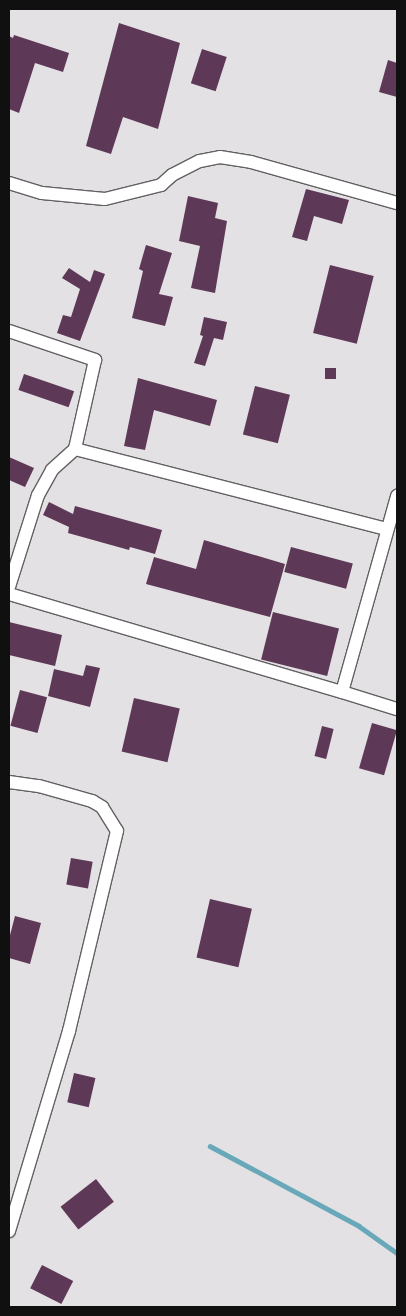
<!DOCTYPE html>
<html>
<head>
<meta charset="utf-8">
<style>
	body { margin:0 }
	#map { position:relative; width:406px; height:1316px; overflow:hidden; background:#e4e1e4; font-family:"PT Sans Narrow",sans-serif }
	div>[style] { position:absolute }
	.stream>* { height:4.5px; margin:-2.25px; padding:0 2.25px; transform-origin:2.25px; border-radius:2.25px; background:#68a8b9 }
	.building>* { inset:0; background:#5e3857; transform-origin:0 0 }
	.roads { filter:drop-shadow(1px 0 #636063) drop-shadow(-1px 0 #636063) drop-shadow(0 1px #636063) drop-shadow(0 -1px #636063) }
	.minor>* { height:12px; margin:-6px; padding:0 6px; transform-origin:6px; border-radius:6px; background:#fff }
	span { translate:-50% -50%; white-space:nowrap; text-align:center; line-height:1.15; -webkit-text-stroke:5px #f2eef1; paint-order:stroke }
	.frame { position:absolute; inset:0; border:10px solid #111011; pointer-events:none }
</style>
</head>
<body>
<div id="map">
	<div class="stream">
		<div style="left:210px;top:1146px;width:169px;rotate:28.2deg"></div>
		<div style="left:359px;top:1226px;width:47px;rotate:35.4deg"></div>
	</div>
	<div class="building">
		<div style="clip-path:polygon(119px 23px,180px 43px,158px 129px,123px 117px,111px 154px,86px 146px)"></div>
		<div style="clip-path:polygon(14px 35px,69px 53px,63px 72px,35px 63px,19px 113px,9px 109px,9px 36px,13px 38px)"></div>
		<div style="left:202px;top:49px;width:26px;height:36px;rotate:18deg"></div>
		<div style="clip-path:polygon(388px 60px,397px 63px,397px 97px,379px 92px)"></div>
		<div style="clip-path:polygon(306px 189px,349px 200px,342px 224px,314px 216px,307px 241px,292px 237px)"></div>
		<div style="clip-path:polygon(188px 196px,218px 203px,215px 218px,227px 221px,215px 293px,191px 288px,200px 246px,179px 241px)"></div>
		<div style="clip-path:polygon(146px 245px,172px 253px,159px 294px,173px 297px,165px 326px,132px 318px,143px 271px,139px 269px)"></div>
		<div style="left:330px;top:265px;width:45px;height:70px;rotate:14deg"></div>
		<div style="clip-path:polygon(69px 268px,90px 282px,94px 270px,105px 274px,80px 341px,57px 333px,63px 315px,71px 317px,80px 289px,62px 278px)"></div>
		<div style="clip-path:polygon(204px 317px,227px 322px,223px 340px,214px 338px,205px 366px,194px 363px,203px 336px,200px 335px)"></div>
		<div style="left:325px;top:368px;width:11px;height:11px"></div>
		<div style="left:24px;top:374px;width:53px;height:17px;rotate:19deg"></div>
		<div style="clip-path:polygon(138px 378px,217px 400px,210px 426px,154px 410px,145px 450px,124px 446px)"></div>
		<div style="left:255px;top:386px;width:36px;height:50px;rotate:14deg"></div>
		<div style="clip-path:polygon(9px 457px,34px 468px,25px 487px,9px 480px)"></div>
		<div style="clip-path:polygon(49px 502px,73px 514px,75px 506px,162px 530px,155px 554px,130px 547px,129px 550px,68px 533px,69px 527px,43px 515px)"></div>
		<div style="clip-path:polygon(204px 540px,285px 564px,270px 617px,146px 584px,154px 557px,196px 569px)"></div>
		<div style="left:291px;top:547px;width:64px;height:26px;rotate:15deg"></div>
		<div style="left:273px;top:612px;width:68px;height:49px;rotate:14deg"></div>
		<div style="clip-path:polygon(9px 622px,62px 635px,55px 666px,9px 655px)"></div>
		<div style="clip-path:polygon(86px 665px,100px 668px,90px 707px,48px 696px,54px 669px,83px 676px)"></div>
		<div style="left:20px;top:690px;width:28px;height:37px;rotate:15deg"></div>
		<div style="left:134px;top:698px;width:47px;height:55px;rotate:13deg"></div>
		<div style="left:372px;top:723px;width:26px;height:47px;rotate:16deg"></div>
		<div style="left:322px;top:726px;width:12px;height:31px;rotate:14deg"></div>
		<div style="left:71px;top:858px;width:22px;height:27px;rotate:10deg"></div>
		<div style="left:210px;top:899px;width:43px;height:60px;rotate:13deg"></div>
		<div style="clip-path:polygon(15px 916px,41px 923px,30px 964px,9px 958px,9px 939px)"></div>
		<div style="left:74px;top:1073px;width:22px;height:30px;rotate:13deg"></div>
		<div style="left:96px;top:1179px;width:29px;height:45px;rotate:52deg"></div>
		<div style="left:42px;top:1265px;width:35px;height:26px;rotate:27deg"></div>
	</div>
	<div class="roads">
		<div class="minor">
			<div style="left:9px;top:183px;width:34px;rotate:17deg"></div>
			<div style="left:42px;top:193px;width:63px;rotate:5.4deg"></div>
			<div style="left:105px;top:199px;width:58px;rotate:-14deg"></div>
			<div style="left:161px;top:185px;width:15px;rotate:-42deg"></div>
			<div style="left:172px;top:175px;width:31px;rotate:-27deg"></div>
			<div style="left:200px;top:161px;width:20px;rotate:-11deg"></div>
			<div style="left:220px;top:157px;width:31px;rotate:9deg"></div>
			<div style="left:251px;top:162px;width:152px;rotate:15.7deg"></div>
			<div style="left:9px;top:331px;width:91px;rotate:18.6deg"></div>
			<div style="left:95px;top:360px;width:91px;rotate:102.7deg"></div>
			<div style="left:75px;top:449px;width:31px;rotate:138deg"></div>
			<div style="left:52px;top:470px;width:29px;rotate:119deg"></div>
			<div style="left:38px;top:495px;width:96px;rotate:107.5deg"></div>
			<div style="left:75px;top:449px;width:321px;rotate:14.4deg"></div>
			<div style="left:9px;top:594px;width:347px;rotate:16.4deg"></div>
			<div style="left:342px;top:692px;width:204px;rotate:-74.3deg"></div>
			<div style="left:342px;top:692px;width:58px;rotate:17.2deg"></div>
			<div style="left:9px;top:782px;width:30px;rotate:8deg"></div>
			<div style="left:39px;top:786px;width:55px;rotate:15.8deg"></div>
			<div style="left:92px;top:801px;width:12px;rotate:31deg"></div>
			<div style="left:102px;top:807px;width:28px;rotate:58deg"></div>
			<div style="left:117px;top:831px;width:206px;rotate:103.5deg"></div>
			<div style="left:69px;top:1031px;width:209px;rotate:106.7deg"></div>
		</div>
	</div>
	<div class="frame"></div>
</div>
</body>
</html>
